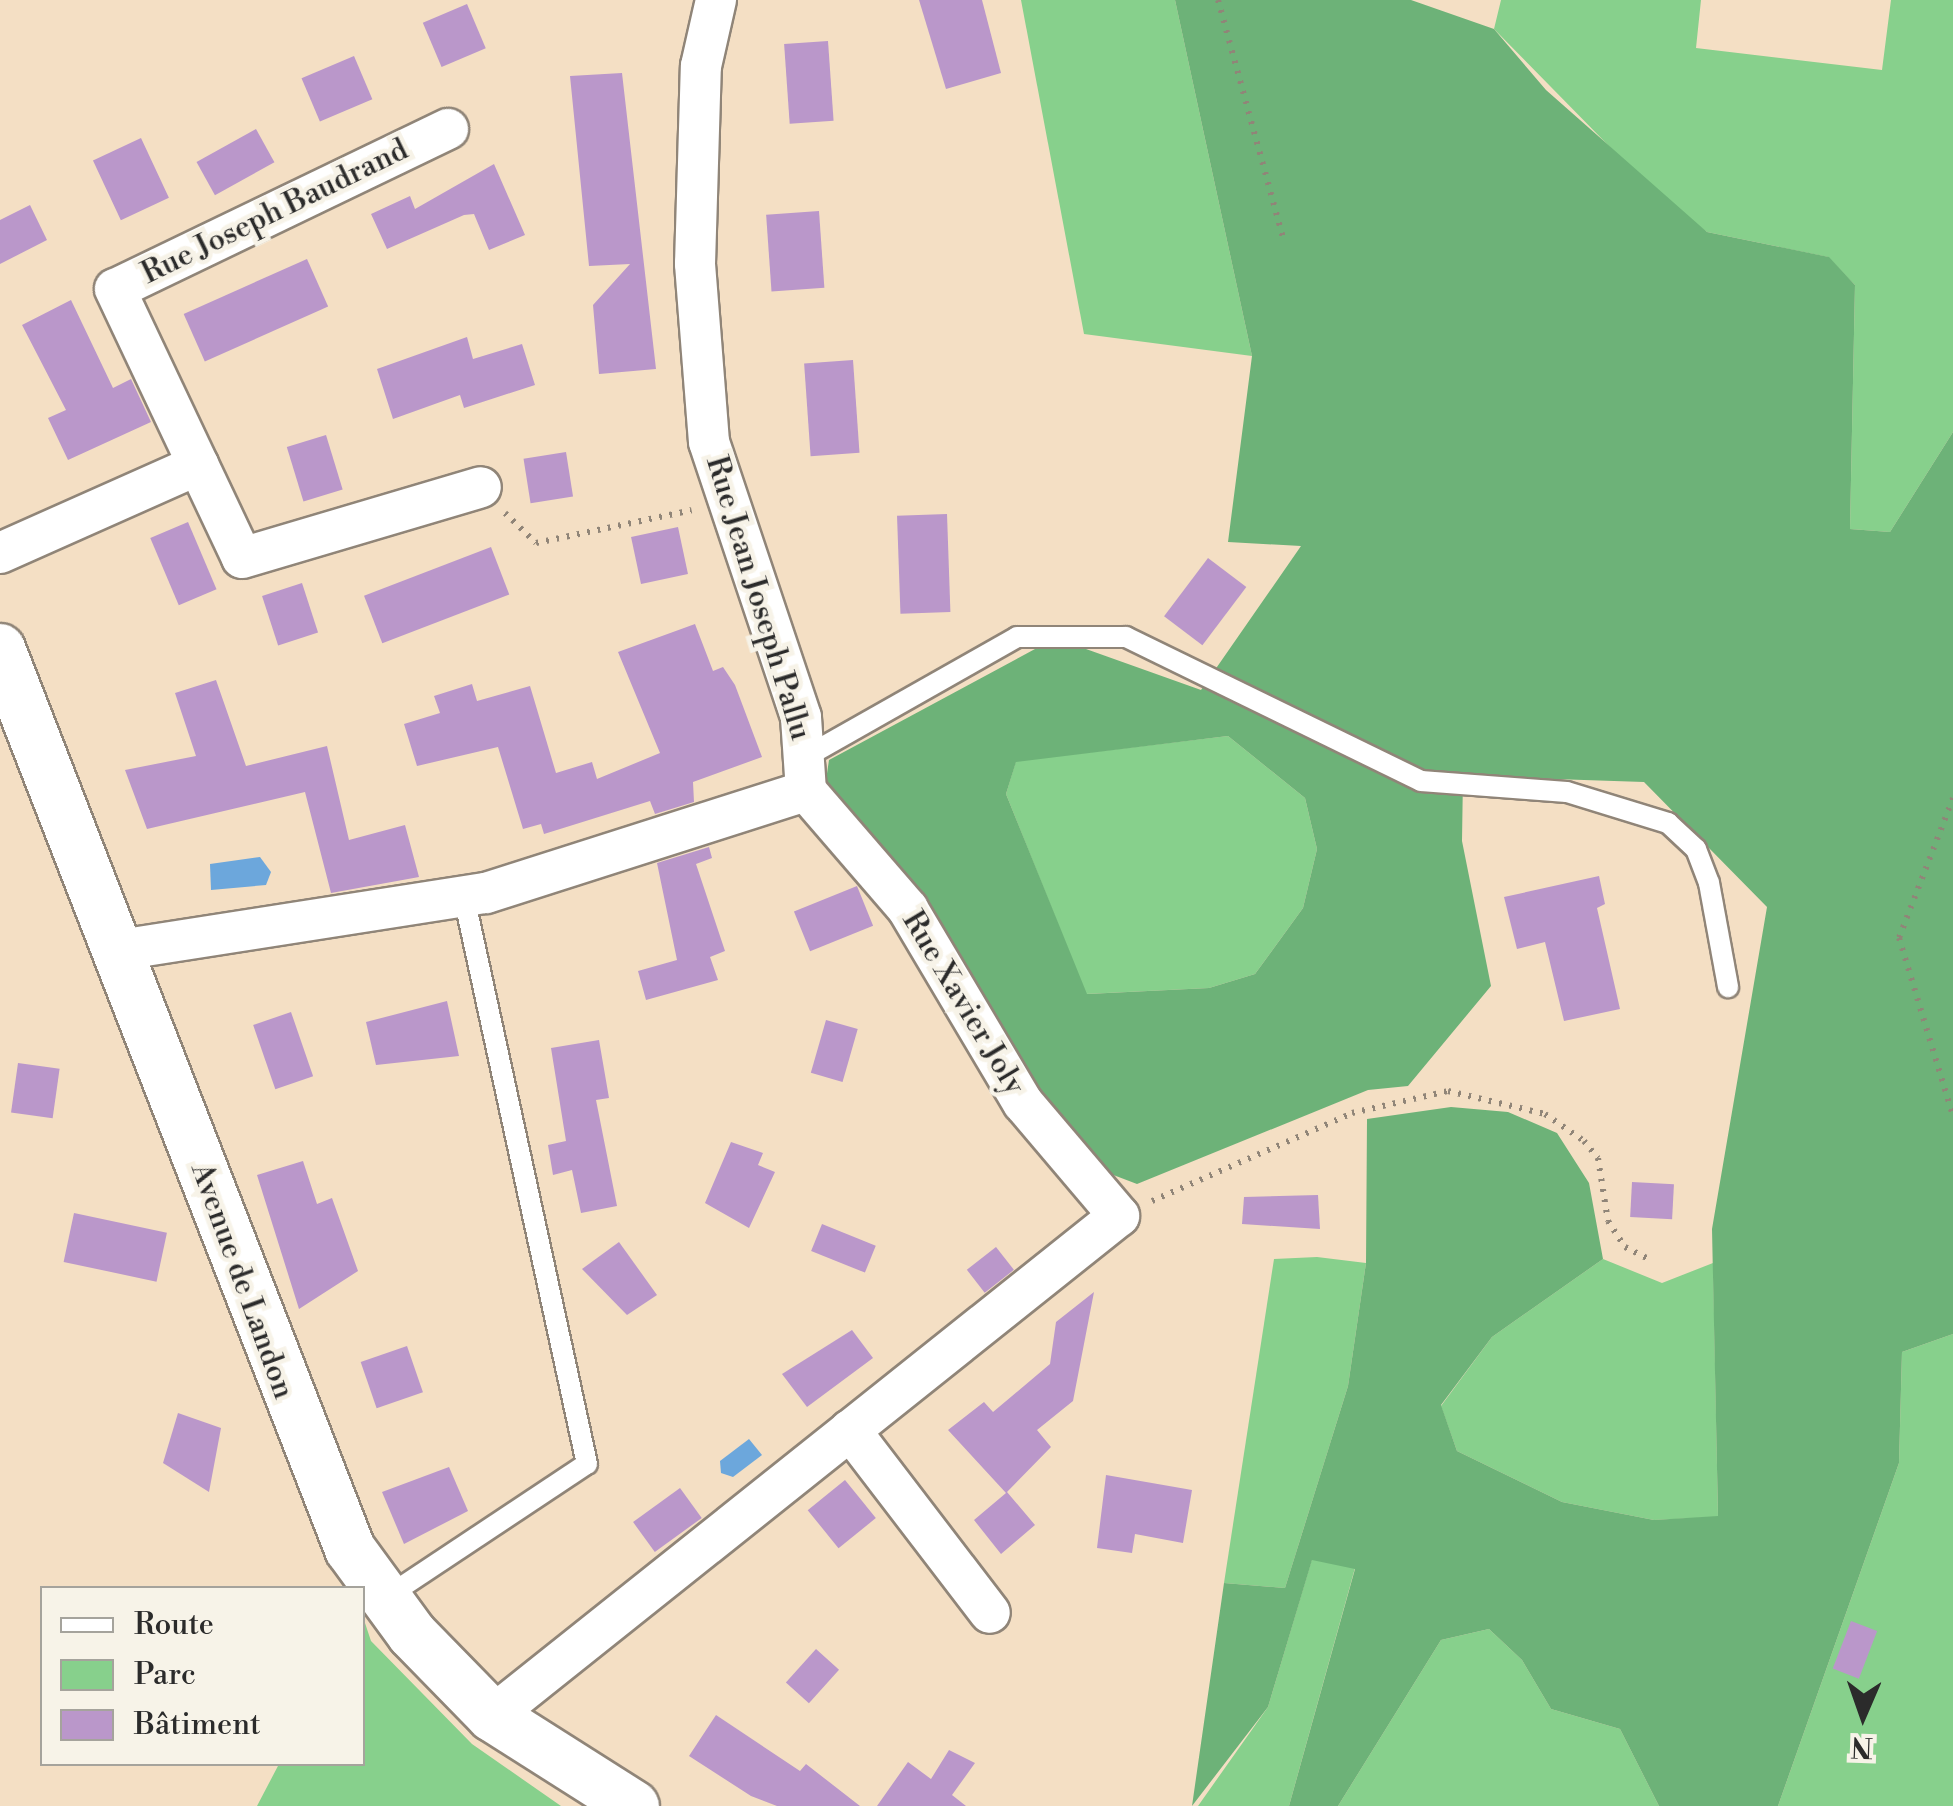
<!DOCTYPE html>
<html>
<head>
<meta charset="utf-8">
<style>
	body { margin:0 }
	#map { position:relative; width:1953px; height:1806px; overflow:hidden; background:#f4dfc4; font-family:"Libre Bodoni",serif }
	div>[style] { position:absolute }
	.green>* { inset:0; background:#87d08c }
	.forest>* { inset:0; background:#6db278 }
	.water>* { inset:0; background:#6ca7dc }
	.building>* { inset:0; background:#ba97ca; transform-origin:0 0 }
	.path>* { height:6px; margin-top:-3px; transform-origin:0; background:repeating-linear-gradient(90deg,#908578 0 2.5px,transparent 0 10.5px) }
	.roads { filter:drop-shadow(2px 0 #908578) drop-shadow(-2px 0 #908578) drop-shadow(0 2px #908578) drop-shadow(0 -2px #908578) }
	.service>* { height:20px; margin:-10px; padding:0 10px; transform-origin:10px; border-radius:10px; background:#fff }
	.minor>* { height:40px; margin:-20px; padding:0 20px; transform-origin:20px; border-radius:20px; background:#fff }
	.tertiary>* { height:50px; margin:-25px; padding:0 25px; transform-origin:25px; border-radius:25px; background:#fff }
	span { translate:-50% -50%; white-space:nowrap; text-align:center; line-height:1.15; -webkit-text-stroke:9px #f7f3e8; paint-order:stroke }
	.street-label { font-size:30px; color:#2b2b2b }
	.legend { position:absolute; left:40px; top:1586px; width:325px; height:180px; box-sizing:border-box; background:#f7f3e8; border:2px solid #a5a39c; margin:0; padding:12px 18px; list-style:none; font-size:30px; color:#2b2b2b }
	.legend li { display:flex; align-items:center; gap:20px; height:50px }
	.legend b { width:50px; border:2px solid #a5a39c }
	.north { position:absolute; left:1813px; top:1666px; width:100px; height:100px; -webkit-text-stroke:8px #f7f3e8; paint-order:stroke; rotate:182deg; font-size:28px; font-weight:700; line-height:40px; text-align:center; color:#2b2b2b }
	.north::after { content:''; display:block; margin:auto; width:35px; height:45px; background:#2b2b2b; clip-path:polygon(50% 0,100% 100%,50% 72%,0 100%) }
</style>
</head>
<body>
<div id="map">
	<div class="green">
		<div style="clip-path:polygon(1021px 0,1175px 0,1252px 356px,1084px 334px)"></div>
		<div style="clip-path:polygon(1501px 0,1701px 0,1696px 48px,1882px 70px,1891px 0,1953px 0,1953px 432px,1890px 532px,1850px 529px,1855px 285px,1828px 257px,1707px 232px,1657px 195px,1494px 29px)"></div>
		<div style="clip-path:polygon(1228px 736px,1305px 798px,1317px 849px,1303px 908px,1255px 974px,1209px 988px,1086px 994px,1006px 794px,1016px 761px)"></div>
		<div style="clip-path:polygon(1317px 1257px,1366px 1263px,1348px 1386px,1285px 1588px,1224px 1583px,1274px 1259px)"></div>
		<div style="clip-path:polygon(1603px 1259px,1662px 1283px,1713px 1263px,1718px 1517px,1654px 1520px,1562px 1502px,1457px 1451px,1441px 1406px,1492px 1337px)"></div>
		<div style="clip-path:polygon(1953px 1334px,1953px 1806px,1778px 1806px,1899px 1463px,1902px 1352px)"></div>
		<div style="clip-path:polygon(1312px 1559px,1355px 1568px,1289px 1806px,1198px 1806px,1268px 1707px)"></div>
		<div style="clip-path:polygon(363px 1617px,371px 1641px,472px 1744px,561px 1806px,257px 1806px,279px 1764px,362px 1764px)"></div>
		<div style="clip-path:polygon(1489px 1629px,1522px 1660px,1551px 1709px,1620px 1729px,1659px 1806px,1338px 1806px,1441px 1640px)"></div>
	</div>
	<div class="forest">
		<div style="clip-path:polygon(evenodd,1175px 0,1411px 0,1494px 29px,1546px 90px,1707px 232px,1829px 257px,1855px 285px,1850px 529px,1890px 532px,1953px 432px,1953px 1334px,1902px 1352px,1899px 1463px,1778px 1806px,1659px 1806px,1620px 1729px,1551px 1709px,1522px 1660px,1489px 1629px,1441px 1640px,1338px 1806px,1289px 1806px,1355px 1569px,1312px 1560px,1268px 1707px,1192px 1806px,1224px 1583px,1285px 1588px,1348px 1386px,1366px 1263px,1367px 1119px,1451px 1107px,1508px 1112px,1557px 1133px,1589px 1183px,1603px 1259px,1492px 1337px,1441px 1405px,1457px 1451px,1562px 1502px,1654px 1520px,1718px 1516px,1712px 1229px,1767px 907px,1644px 782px,1463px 776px,1462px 841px,1491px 986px,1408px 1086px,1368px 1090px,1137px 1184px,1095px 1168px,874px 851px,823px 800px,829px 760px,1035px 649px,1086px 649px,1201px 690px,1301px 546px,1228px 542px,1252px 356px,1175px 0,1228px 736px,1305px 798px,1317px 849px,1303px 908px,1255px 974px,1209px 988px,1087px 994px,1006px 794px,1016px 762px,1228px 736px)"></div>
	</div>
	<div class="water">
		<div style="clip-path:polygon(260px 857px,271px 872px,266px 885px,211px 890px,210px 864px)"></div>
		<div style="clip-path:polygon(749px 1439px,762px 1455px,733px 1477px,721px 1473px,720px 1461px)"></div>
	</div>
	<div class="building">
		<div style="clip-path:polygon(919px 0,982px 0,1001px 73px,946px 89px)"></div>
		<div style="left:467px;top:4px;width:48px;height:48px;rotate:67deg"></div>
		<div style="left:828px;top:41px;width:80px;height:44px;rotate:86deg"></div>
		<div style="left:354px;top:56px;width:47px;height:57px;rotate:67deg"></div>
		<div style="clip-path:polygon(622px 73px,656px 369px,599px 374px,593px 305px,630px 264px,589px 266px,570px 76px)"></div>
		<div style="left:256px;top:129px;width:38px;height:68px;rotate:61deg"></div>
		<div style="left:141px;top:138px;width:66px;height:53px;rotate:65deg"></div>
		<div style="clip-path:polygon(494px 164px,525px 235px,489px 250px,474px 214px,464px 215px,387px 249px,371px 214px,410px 196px,415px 209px)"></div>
		<div style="clip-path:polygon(30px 205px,47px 240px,0 264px,0 220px)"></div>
		<div style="left:819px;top:211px;width:77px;height:53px;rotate:86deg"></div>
		<div style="left:307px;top:259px;width:52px;height:135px;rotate:66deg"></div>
		<div style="clip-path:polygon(71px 300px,113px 388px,131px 379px,151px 422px,68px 460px,48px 418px,66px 410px,22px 325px)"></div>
		<div style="clip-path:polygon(467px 337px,473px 359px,522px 344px,535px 385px,464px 408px,460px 395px,393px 419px,377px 369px)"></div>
		<div style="left:853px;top:360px;width:93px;height:49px;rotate:86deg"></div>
		<div style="left:326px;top:435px;width:57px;height:41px;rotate:73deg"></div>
		<div style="left:566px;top:452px;width:45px;height:43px;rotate:81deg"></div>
		<div style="left:947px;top:514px;width:98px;height:50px;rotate:88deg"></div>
		<div style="left:188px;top:522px;width:73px;height:41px;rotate:67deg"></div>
		<div style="left:678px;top:527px;width:48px;height:48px;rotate:78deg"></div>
		<div style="left:491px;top:547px;width:51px;height:136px;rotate:69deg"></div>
		<div style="left:1208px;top:558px;width:48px;height:73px;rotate:37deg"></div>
		<div style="left:302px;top:583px;width:52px;height:42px;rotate:72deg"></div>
		<div style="clip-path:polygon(695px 624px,713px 671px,723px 667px,735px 685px,762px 757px,693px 782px,694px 802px,655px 814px,650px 801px,544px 834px,541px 824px,523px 829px,498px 747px,417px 766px,404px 724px,440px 713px,434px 696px,472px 684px,477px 701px,530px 686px,556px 773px,592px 762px,597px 779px,660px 753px,618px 652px)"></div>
		<div style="clip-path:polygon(216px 680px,246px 766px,327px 746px,349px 840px,405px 825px,419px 877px,331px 893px,305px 792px,147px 829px,125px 770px,196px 756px,175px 693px)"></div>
		<div style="clip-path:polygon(709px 847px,712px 858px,696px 864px,725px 951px,710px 957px,718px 980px,646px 1000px,638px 971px,677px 960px,657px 863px)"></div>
		<div style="clip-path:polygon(1599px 876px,1605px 904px,1597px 908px,1620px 1009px,1564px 1021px,1545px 942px,1517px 949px,1504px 897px)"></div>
		<div style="left:857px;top:886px;width:43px;height:68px;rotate:68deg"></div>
		<div style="clip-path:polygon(447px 1001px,459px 1056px,376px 1065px,366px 1022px)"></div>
		<div style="left:291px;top:1012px;width:68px;height:40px;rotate:71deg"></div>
		<div style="left:826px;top:1020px;width:33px;height:55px;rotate:16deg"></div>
		<div style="clip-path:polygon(599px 1040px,609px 1098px,596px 1100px,617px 1206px,581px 1213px,572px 1170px,553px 1175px,548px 1145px,566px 1141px,551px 1048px)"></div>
		<div style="left:18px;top:1063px;width:42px;height:50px;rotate:8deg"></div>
		<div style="clip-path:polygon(731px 1142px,763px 1153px,758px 1165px,775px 1172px,749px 1228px,705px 1203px)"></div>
		<div style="clip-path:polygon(303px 1161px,317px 1204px,332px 1198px,358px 1271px,299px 1309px,257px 1175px)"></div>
		<div style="left:1632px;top:1182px;width:42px;height:35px;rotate:3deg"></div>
		<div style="clip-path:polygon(1318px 1195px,1320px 1229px,1242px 1224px,1244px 1197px)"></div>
		<div style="left:74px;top:1213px;width:95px;height:50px;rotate:12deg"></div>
		<div style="left:822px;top:1224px;width:58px;height:29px;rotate:22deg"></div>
		<div style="clip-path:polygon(619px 1242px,657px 1295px,627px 1315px,582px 1269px)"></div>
		<div style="left:996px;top:1247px;width:29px;height:37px;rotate:52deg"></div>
		<div style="clip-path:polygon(1094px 1292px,1073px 1401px,1037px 1430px,1051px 1447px,1007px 1492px,1035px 1525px,1001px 1554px,974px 1520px,1006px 1493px,948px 1430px,984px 1402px,993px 1412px,1050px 1364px,1056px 1322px)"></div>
		<div style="clip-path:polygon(852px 1330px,873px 1358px,807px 1407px,782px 1374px)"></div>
		<div style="left:407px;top:1346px;width:49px;height:49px;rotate:71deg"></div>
		<div style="clip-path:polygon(178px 1413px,221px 1428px,209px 1492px,163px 1463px)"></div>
		<div style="clip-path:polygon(449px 1467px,468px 1511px,404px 1544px,382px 1492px)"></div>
		<div style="clip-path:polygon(1106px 1475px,1192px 1490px,1183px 1543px,1135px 1534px,1132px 1553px,1097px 1548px)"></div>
		<div style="left:845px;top:1480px;width:49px;height:48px;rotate:51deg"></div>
		<div style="left:680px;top:1488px;width:37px;height:58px;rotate:54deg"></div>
		<div style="left:1851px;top:1621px;width:28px;height:51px;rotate:21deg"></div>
		<div style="left:816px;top:1649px;width:31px;height:45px;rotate:42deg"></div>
		<div style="clip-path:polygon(716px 1715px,800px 1771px,806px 1764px,860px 1806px,777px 1806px,751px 1796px,689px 1756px)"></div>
		<div style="clip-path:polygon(949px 1750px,975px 1763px,952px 1795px,966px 1806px,877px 1806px,908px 1762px,931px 1779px)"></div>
	</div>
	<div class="path">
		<div style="left:1218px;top:0;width:246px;rotate:74.7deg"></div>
		<div style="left:505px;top:513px;width:43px;rotate:44.1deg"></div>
		<div style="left:536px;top:543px;width:159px;rotate:-11.9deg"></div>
		<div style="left:1953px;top:798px;width:150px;rotate:111.1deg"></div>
		<div style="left:1899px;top:938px;width:186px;rotate:73.1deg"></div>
		<div style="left:1152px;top:1201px;width:219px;rotate:-23.7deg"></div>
		<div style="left:1352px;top:1113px;width:98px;rotate:-12.9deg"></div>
		<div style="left:1448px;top:1091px;width:100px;rotate:13.3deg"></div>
		<div style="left:1545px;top:1114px;width:47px;rotate:34.7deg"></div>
		<div style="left:1584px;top:1141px;width:22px;rotate:51deg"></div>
		<div style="left:1598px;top:1158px;width:64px;rotate:81deg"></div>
		<div style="left:1608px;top:1221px;width:31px;rotate:57deg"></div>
		<div style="left:1625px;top:1247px;width:27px;rotate:27deg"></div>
	</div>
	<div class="roads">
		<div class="service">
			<div style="left:807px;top:756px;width:241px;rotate:-29.5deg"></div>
			<div style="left:1017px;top:637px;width:109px"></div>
			<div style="left:1126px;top:637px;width:328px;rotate:26deg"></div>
			<div style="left:1421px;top:781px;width:146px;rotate:4.3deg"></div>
			<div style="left:1567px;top:792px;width:106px;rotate:17.1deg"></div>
			<div style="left:1668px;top:823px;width:38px;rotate:43deg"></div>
			<div style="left:1696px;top:849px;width:36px;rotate:69deg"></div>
			<div style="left:1709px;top:883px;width:106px;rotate:79.6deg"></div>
			<div style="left:385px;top:1598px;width:242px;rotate:-33.6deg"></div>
			<div style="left:587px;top:1464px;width:580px;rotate:-102.24deg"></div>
		</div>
		<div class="minor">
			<div style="left:448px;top:129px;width:369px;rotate:154.3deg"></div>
			<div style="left:115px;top:289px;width:297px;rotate:64.7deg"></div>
			<div style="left:242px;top:558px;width:249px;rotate:-16.5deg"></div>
			<div style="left:0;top:553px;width:217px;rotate:-24deg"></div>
			<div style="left:120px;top:950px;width:370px;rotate:-8.9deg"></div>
			<div style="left:486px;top:893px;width:336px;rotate:-17.7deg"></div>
			<div style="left:806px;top:791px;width:74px;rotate:-93.9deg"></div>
			<div style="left:801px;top:717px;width:290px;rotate:-108.5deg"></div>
			<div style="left:709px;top:442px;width:179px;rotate:-94.5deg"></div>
			<div style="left:695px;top:264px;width:198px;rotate:-88.3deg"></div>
			<div style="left:701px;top:66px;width:68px;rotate:-77.2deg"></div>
			<div style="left:850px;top:1430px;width:230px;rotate:52.6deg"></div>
			<div style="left:492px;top:1716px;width:802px;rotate:-38.57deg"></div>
			<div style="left:1119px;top:1216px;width:148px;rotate:-130.3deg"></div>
			<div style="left:1023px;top:1103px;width:226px;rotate:-120.7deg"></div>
			<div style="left:908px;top:909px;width:156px;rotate:-130.8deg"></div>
		</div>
		<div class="tertiary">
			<div style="left:0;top:649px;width:966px;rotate:68.75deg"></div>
			<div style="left:350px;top:1549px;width:105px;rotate:53.9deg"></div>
			<div style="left:412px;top:1634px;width:115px;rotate:45.7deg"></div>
			<div style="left:492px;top:1716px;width:168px;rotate:32.4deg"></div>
		</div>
	</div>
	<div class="street-label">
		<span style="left:275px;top:212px;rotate:-26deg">Rue Joseph Baudrand</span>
		<span style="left:758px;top:598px;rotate:73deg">Rue Jean Joseph Pallu</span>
		<span style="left:963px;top:1003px;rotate:59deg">Rue Xavier Joly</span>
		<span style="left:242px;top:1281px;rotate:70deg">Avenue de Landon</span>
	</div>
	<ul class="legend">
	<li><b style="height:12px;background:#fff"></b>Route</li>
	<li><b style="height:28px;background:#87d08c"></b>Parc</li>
	<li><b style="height:28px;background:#ba97ca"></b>Bâtiment</li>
	</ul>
	<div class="north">N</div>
</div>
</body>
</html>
